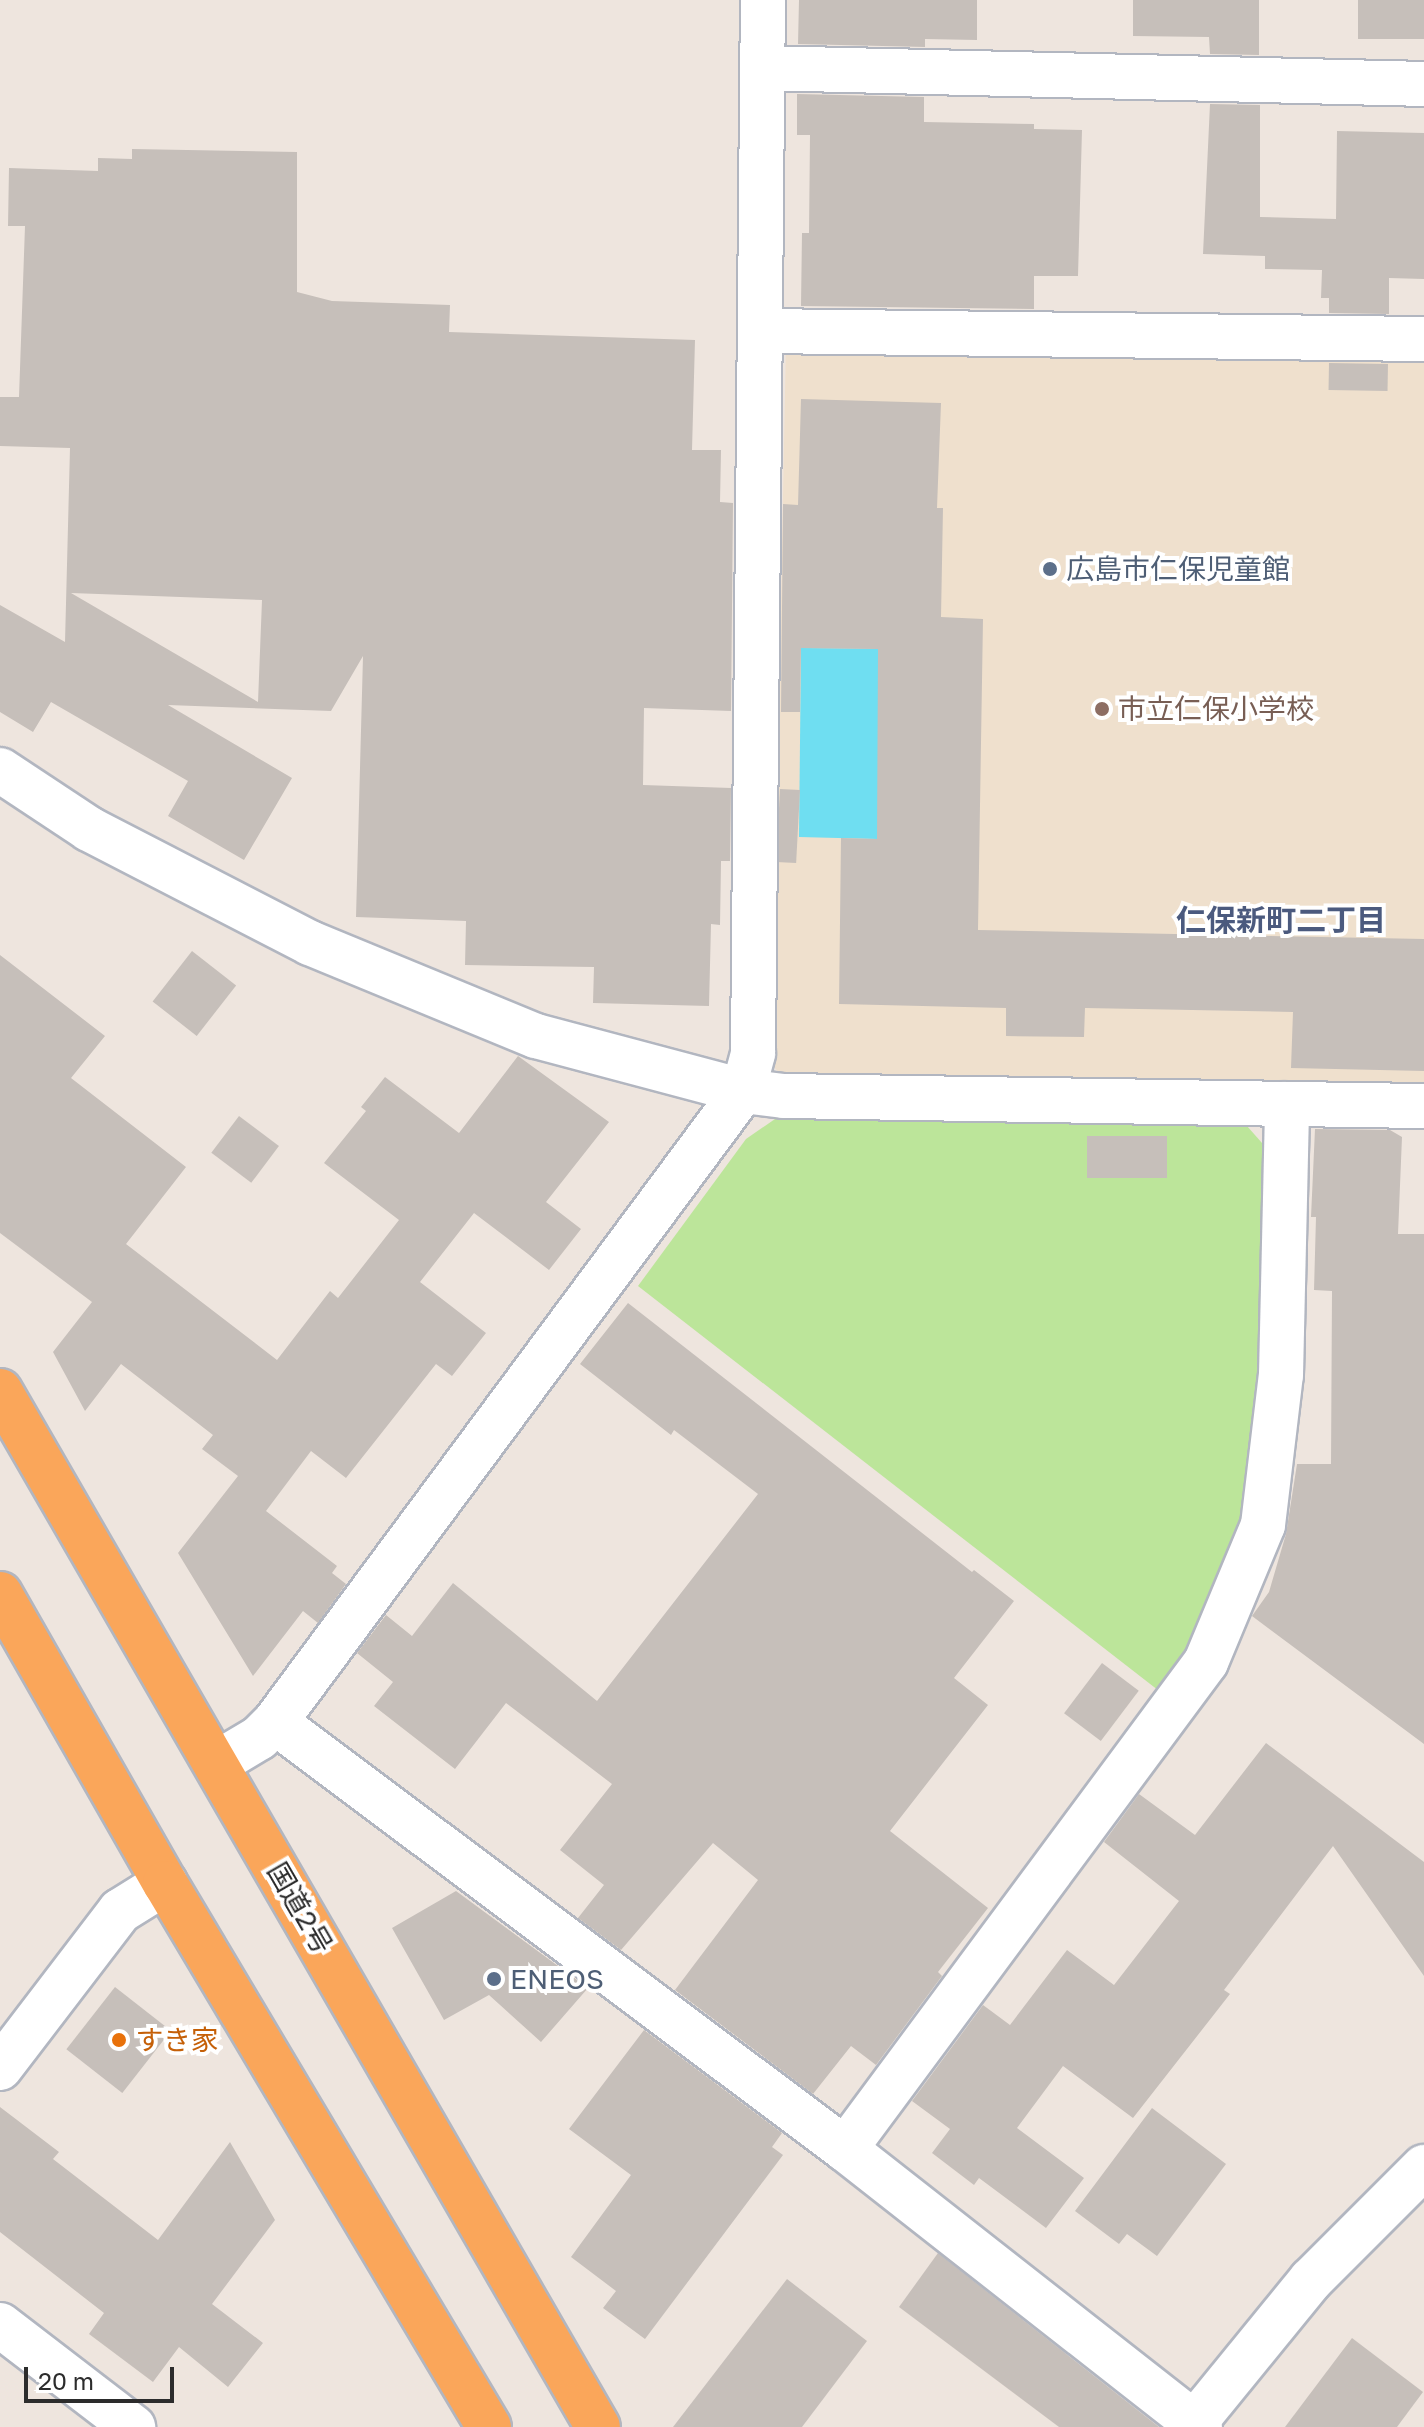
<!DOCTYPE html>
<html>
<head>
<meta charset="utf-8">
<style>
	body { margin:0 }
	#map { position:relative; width:1424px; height:2427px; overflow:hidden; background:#eee5de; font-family:"Golos Text","Noto Sans JP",sans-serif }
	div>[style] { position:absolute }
	.education>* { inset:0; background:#efe0cd }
	.green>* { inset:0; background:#bce59a }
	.water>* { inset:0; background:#6fdef1 }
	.building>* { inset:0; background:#c6bfba; transform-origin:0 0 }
	.roads { filter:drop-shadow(2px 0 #b2b6c0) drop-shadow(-2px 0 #b2b6c0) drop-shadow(0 2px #b2b6c0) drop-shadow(0 -2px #b2b6c0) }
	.minor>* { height:44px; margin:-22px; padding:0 22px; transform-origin:22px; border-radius:22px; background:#fff }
	.trunk>* { height:44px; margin:-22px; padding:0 22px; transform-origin:22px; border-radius:22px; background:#faa65a }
	.dots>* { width:22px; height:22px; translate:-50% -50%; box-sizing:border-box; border:4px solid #fff; border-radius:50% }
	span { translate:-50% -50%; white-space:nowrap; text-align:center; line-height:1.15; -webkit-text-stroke:8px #fff; paint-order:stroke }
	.service-label { font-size:28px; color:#4e5e75 }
	.left { translate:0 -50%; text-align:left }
	.education-label { font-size:28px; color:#785e54 }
	.street-label { font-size:28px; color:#2c2c2c }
	.food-label { font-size:28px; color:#c56008 }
	.neighbourhood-label { font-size:30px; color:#4b5a7e; font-weight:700 }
	.scale { position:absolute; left:24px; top:2367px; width:150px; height:36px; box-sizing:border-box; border:4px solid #2c2c2c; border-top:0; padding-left:10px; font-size:24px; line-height:28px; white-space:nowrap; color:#2c2c2c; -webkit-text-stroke:6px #fff; paint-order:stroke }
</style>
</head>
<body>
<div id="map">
	<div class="education">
		<div style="clip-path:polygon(786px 344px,1424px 353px,1424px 1087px,786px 1080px,772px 1065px)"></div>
	</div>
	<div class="green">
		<div style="clip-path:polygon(791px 1108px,1239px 1117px,1270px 1152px,1260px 1447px,1228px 1580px,1163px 1694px,638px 1286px,746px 1139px)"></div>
	</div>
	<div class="water">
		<div style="clip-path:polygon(801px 648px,925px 649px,877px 839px,799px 837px)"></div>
	</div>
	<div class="building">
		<div style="clip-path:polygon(799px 0,977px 0,977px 40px,925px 39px,925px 47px,798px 44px)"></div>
		<div style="clip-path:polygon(1133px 0,1259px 0,1259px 55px,1210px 54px,1209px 37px,1133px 36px)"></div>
		<div style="left:1358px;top:0;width:66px;height:39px"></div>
		<div style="clip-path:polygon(797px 94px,924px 97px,924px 122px,1034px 124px,1034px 129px,1082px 130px,1078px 276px,1034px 276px,1034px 309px,801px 306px,802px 233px,809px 233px,810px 135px,797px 135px)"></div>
		<div style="clip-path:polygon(1210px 104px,1260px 105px,1260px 217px,1336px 219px,1337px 131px,1424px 133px,1424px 279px,1389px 278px,1389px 314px,1329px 313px,1329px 298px,1321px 298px,1322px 270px,1265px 269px,1265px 256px,1203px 254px)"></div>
		<div style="clip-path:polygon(evenodd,132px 149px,297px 152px,297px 292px,332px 301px,450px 305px,449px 332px,695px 340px,692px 450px,721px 450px,720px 502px,733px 503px,731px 711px,644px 708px,643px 785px,731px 788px,730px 861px,721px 861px,720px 925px,711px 924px,709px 1006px,593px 1003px,594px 967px,465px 965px,466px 921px,356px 917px,363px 656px,331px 711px,168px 705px,292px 778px,244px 860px,168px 816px,188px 781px,51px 702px,33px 732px,0 712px,0 605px,65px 642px,70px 448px,0 446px,0 397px,19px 397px,25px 226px,8px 226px,9px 168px,98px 171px,98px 158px,132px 159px,132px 149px,71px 593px,262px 600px,258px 702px,71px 593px)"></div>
		<div style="left:1329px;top:363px;width:59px;height:27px;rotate:1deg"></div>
		<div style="clip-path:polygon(801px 399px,941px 403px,937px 508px,943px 508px,941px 617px,983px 619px,978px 930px,1424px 939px,1424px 1071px,1291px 1068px,1293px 1012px,1085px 1008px,1084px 1037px,1006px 1036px,1006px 1008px,839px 1004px,841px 838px,877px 839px,878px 649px,801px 648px,800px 712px,781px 712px,783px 504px,798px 505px)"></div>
		<div style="left:780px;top:789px;width:20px;height:73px;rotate:3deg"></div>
		<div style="left:192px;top:951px;width:56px;height:64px;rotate:38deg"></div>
		<div style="clip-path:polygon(0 955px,105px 1036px,71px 1078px,186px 1167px,126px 1244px,277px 1360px,330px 1291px,338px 1298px,399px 1220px,324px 1163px,366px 1111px,361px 1107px,385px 1077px,459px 1133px,518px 1056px,609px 1122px,546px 1202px,581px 1229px,549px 1270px,474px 1213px,420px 1282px,486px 1333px,452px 1376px,436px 1364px,346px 1478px,311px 1451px,266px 1511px,337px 1566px,332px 1573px,346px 1584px,318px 1623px,303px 1611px,253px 1676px,178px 1553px,238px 1476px,202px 1449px,213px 1435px,121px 1364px,85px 1411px,53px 1352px,92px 1302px,0 1233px)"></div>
		<div style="left:239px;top:1116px;width:50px;height:46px;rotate:37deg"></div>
		<div style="clip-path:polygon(1315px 1129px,1390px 1130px,1402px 1137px,1398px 1234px,1424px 1234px,1424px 1744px,1252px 1616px,1269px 1592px,1286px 1534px,1297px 1464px,1331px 1464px,1332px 1291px,1314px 1290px,1316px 1217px,1311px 1217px)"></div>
		<div style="left:1087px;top:1136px;width:80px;height:42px"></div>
		<div style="clip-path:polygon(628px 1303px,972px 1572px,974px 1570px,1014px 1601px,954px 1678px,988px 1705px,890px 1831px,988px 1908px,938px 1972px,942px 1976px,876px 2065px,851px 2046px,813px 2094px,675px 1990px,758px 1880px,713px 1843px,621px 1950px,578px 1918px,604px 1885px,560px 1850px,612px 1784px,506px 1703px,455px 1769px,374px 1706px,393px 1682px,357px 1653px,386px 1615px,412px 1636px,453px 1583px,597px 1701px,758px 1494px,674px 1430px,671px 1435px,580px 1364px)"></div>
		<div style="left:1102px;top:1663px;width:46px;height:63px;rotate:37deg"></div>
		<div style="clip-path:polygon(1266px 1743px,1424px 1862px,1424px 1976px,1333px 1846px,1224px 1990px,1230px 1994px,1133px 2118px,1063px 2066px,1017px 2128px,1084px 2178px,1046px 2228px,979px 2178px,974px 2185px,932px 2153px,950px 2129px,912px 2101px,983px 2005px,1010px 2025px,1067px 1950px,1114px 1985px,1179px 1901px,1104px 1842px,1139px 1794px,1195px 1835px)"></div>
		<div style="clip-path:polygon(456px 1891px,588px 1988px,541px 2042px,489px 1995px,444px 2020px,392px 1928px)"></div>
		<div style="left:115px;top:1987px;width:71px;height:79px;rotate:38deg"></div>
		<div style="clip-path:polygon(644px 2030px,782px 2133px,772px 2147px,783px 2155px,645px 2339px,603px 2308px,616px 2291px,571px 2257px,631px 2175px,569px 2129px)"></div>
		<div style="clip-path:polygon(0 2107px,59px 2152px,53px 2159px,158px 2240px,230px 2142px,275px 2220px,212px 2304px,263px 2343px,228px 2387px,179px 2347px,153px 2382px,89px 2334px,104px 2313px,0 2232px)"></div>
		<div style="clip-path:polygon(1152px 2108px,1226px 2164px,1157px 2256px,1127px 2234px,1119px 2244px,1075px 2211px)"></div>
		<div style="clip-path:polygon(938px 2253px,1159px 2427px,1059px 2427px,899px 2307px)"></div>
		<div style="clip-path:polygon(787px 2279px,867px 2341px,802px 2427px,673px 2427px)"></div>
		<div style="clip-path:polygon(1352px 2338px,1423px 2392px,1397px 2427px,1285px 2427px)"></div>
	</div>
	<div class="roads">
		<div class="minor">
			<div style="left:762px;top:68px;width:662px;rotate:1.38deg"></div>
			<div style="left:760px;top:331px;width:664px;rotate:0.69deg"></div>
			<div style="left:0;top:770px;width:107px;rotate:33.5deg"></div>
			<div style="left:89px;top:829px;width:249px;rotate:27.3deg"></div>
			<div style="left:310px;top:943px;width:244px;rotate:22.4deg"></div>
			<div style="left:536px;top:1036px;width:214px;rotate:14.9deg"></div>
			<div style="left:743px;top:1091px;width:41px;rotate:7deg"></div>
			<div style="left:784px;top:1096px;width:640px;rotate:0.9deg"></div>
			<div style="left:275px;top:1722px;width:712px;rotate:36.84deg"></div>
			<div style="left:845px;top:2149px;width:451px;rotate:38.1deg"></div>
			<div style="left:217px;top:1763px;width:49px;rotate:-30.8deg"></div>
			<div style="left:259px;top:1738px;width:23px;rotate:-45deg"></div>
			<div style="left:275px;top:1722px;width:786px;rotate:-53.44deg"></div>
			<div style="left:743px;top:1091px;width:39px;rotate:-75deg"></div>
			<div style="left:753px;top:1053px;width:1053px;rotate:-89.46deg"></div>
			<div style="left:0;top:2068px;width:198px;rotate:-52.6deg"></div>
			<div style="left:120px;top:1911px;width:53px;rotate:-31.9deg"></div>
			<div style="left:845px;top:2149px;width:606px;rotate:-53.45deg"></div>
			<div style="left:1206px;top:1662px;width:148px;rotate:-67.4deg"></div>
			<div style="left:1263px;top:1525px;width:151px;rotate:-83.2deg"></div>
			<div style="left:1281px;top:1375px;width:271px;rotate:-88.7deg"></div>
			<div style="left:0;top:2325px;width:168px;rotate:37.5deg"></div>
			<div style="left:1191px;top:2427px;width:190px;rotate:-50.8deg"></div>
			<div style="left:1311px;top:2280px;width:160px;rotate:-45deg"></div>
		</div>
		<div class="trunk">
			<div style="left:0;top:1391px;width:1196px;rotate:60.01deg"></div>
			<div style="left:0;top:1594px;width:333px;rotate:60.3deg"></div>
			<div style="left:165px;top:1883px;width:633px;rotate:59.22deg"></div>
		</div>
	</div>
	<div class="dots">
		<div style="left:1050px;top:569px;background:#5c6f8a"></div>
		<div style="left:1102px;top:709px;background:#8d6e63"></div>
		<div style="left:494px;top:1979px;background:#5c6f8a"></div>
		<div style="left:119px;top:2040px;background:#e8710a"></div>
	</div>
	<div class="service-label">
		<span class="left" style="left:1066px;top:569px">広島市仁保児童館</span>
		<span class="left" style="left:510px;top:1979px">ENEOS</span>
	</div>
	<div class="education-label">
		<span class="left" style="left:1118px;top:709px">市立仁保小学校</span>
	</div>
	<div class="street-label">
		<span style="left:300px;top:1908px;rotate:60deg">国道2号</span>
	</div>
	<div class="food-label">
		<span class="left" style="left:135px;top:2040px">すき家</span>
	</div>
	<div class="neighbourhood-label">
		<span style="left:1281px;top:920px">仁保新町二丁目</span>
	</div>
	<div class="scale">20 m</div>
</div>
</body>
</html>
